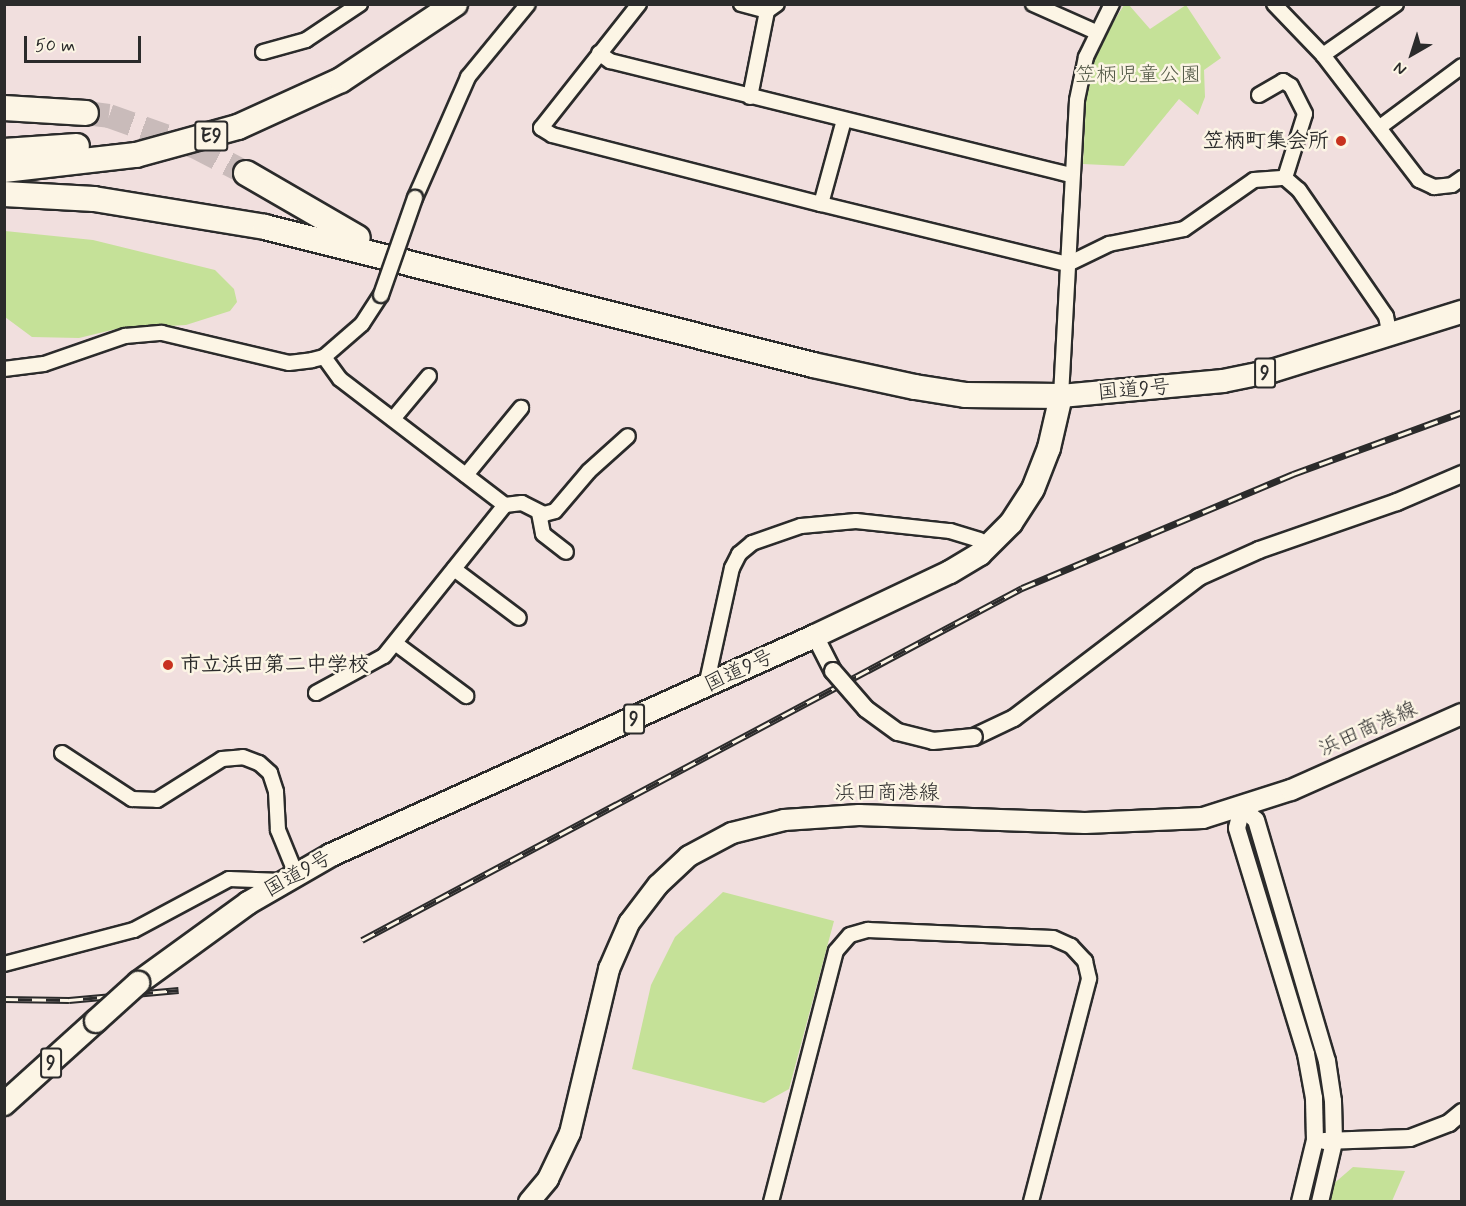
<!DOCTYPE html>
<html>
<head>
<meta charset="utf-8">
<style>
	body { margin:0 }
	#map { position:relative; width:1466px; height:1206px; overflow:hidden; background:#f1dfde; font-family:Mynerve,"Klee One",sans-serif }
	div>[style] { position:absolute }
	.green>* { inset:0; background:#c5e198 }
	.motorway-tunnel>* { height:24px; margin-top:-12px; transform-origin:0; background:repeating-linear-gradient(90deg,#c9bbba 0 24px,transparent 0 36px) }
	.roads { filter:drop-shadow(2px 0 #2b2b2b) drop-shadow(-2px 0 #2b2b2b) drop-shadow(0 2px #2b2b2b) drop-shadow(0 -2px #2b2b2b) }
	.minor>* { height:14px; margin:-7px; padding:0 7px; transform-origin:7px; border-radius:7px; background:#fcf5e5 }
	.tertiary>* { height:16px; margin:-8px; padding:0 8px; transform-origin:8px; border-radius:8px; background:#fcf5e5 }
	.secondary>* { height:20px; margin:-10px; padding:0 10px; transform-origin:10px; border-radius:10px; background:#fcf5e5 }
	.trunk>* { height:22px; margin:-11px; padding:0 11px; transform-origin:11px; border-radius:11px; background:#fcf5e5 }
	.motorway>* { height:24px; margin:-12px; padding:0 12px; transform-origin:12px; border-radius:12px; background:#fcf5e5 }
	.rail>* { height:7px; margin-top:-3.5px; transform-origin:0; background:repeating-linear-gradient(90deg,#fcf5e5 0 14px,#2b2b2b 0 28px); box-sizing:border-box; border-block:2px solid #2b2b2b }
	.bridges { filter:drop-shadow(2px 0 #2b2b2b) drop-shadow(-2px 0 #2b2b2b) drop-shadow(0 2px #2b2b2b) drop-shadow(0 -2px #2b2b2b) }
	.minor-bridge>* { height:14px; margin:-7px; padding:0 7px; transform-origin:7px; border-radius:7px; background:#fcf5e5 }
	.tertiary-bridge>* { height:16px; margin:-8px; padding:0 8px; transform-origin:8px; border-radius:8px; background:#fcf5e5 }
	.trunk-bridge>* { height:22px; margin:-11px; padding:0 11px; transform-origin:11px; border-radius:11px; background:#fcf5e5 }
	.dots>* { width:16px; height:16px; translate:-50% -50%; box-sizing:border-box; border:3px solid #fcf5e5; border-radius:50% }
	span { translate:-50% -50%; white-space:nowrap; text-align:center; line-height:1.15; -webkit-text-stroke:5px #fcf5e5; paint-order:stroke }
	.shield-label span { padding:2px 4px; background:#fcf5e5; border:2px solid; border-radius:4px; -webkit-text-stroke-width:0 }
	.shield-label { font-size:20px; color:#2b2b2b; font-weight:700 }
	.park-label { font-size:21px; color:#525846 }
	.poi-label { font-size:21px; color:#2b2b2b; font-weight:700 }
	.right { translate:-100% -50%; text-align:right }
	.left { translate:0 -50%; text-align:left }
	.street-label { font-size:21px; color:#2b2b2b }
	.frame { position:absolute; inset:0; border:6px solid #2b2b2b; pointer-events:none }
	.north { position:absolute; left:1382px; top:24px; width:60px; height:60px; -webkit-text-stroke:4px #fcf5e5; paint-order:stroke; rotate:219deg; font-size:16px; font-weight:700; line-height:24px; text-align:center; color:#2b2b2b }
	.north::after { content:''; display:block; margin:auto; width:21px; height:27px; background:#2b2b2b; clip-path:polygon(50% 0,100% 100%,50% 72%,0 100%) }
	.scale { position:absolute; left:24px; top:36px; width:117px; height:27px; box-sizing:border-box; border:3px solid #2b2b2b; border-top:0; padding-left:8px; font-size:18px; line-height:21px; white-space:nowrap; color:#2b2b2b; -webkit-text-stroke:4px #fcf5e5; paint-order:stroke }
</style>
</head>
<body>
<div id="map">
	<div class="green">
		<div style="clip-path:polygon(1124px 5px,1129px 5px,1150px 29px,1186px 5px,1221px 58px,1204px 70px,1205px 97px,1198px 115px,1179px 99px,1124px 166px,1083px 164px,1087px 82px,1096px 50px)"></div>
		<div style="clip-path:polygon(5px 231px,93px 240px,215px 270px,234px 289px,237px 302px,230px 311px,186px 325px,116px 329px,79px 338px,32px 337px,5px 317px)"></div>
		<div style="clip-path:polygon(723px 892px,834px 921px,789px 1089px,764px 1103px,632px 1069px,651px 985px,675px 937px)"></div>
		<div style="clip-path:polygon(1353px 1167px,1405px 1171px,1392px 1201px,1325px 1202px,1331px 1186px)"></div>
	</div>
	<div class="motorway-tunnel">
		<div style="left:86px;top:113px;width:23px;rotate:7deg"></div>
		<div style="left:109px;top:116px;width:92px;rotate:19.6deg"></div>
		<div style="left:196px;top:147px;width:56px;rotate:27.5deg"></div>
	</div>
	<div class="roads">
		<div class="minor">
			<div style="left:639px;top:4px;width:158px;rotate:128.3deg"></div>
			<div style="left:541px;top:128px;width:13px;rotate:32deg"></div>
			<div style="left:552px;top:135px;width:278px;rotate:14.4deg"></div>
			<div style="left:821px;top:204px;width:87px;rotate:-74.7deg"></div>
			<div style="left:741px;top:4px;width:27px;rotate:15deg"></div>
			<div style="left:1033px;top:4px;width:69px;rotate:24deg"></div>
			<div style="left:1274px;top:4px;width:71px;rotate:46.1deg"></div>
			<div style="left:1323px;top:55px;width:158px;rotate:52.5deg"></div>
			<div style="left:1419px;top:180px;width:17px;rotate:25deg"></div>
			<div style="left:1434px;top:187px;width:18px;rotate:-6deg"></div>
			<div style="left:1452px;top:185px;width:12px;rotate:-35deg"></div>
			<div style="left:263px;top:52px;width:45px;rotate:-15.6deg"></div>
			<div style="left:306px;top:40px;width:65px;rotate:-33.7deg"></div>
			<div style="left:599px;top:53px;width:14px;rotate:36deg"></div>
			<div style="left:610px;top:61px;width:474px;rotate:13.9deg"></div>
			<div style="left:1323px;top:55px;width:89px;rotate:-34.9deg"></div>
			<div style="left:1259px;top:95px;width:28px;rotate:-30deg"></div>
			<div style="left:1283px;top:81px;width:9px;rotate:32deg"></div>
			<div style="left:1291px;top:86px;width:31px;rotate:63deg"></div>
			<div style="left:1305px;top:114px;width:67px;rotate:107.4deg"></div>
			<div style="left:750px;top:97px;width:88px;rotate:-78.8deg"></div>
			<div style="left:767px;top:11px;width:12px;rotate:-35deg"></div>
			<div style="left:1380px;top:127px;width:102px;rotate:-36.6deg"></div>
			<div style="left:415px;top:198px;width:132px;rotate:-66.3deg"></div>
			<div style="left:468px;top:77px;width:94px;rotate:-50.6deg"></div>
			<div style="left:821px;top:204px;width:254px;rotate:13.7deg"></div>
			<div style="left:1068px;top:264px;width:46px;rotate:-26deg"></div>
			<div style="left:1109px;top:244px;width:76px;rotate:-11.3deg"></div>
			<div style="left:1184px;top:229px;width:85px;rotate:-35deg"></div>
			<div style="left:1254px;top:180px;width:31px;rotate:-4deg"></div>
			<div style="left:1285px;top:178px;width:18px;rotate:41deg"></div>
			<div style="left:1299px;top:190px;width:153px;rotate:55.4deg"></div>
			<div style="left:1386px;top:316px;width:21px;rotate:79deg"></div>
			<div style="left:324px;top:357px;width:27px;rotate:54deg"></div>
			<div style="left:340px;top:379px;width:208px;rotate:37.4deg"></div>
			<div style="left:4px;top:369px;width:40px;rotate:-7.1deg"></div>
			<div style="left:44px;top:364px;width:86px;rotate:-19.1deg"></div>
			<div style="left:125px;top:336px;width:37px;rotate:-5deg"></div>
			<div style="left:162px;top:333px;width:130px;rotate:13.3deg"></div>
			<div style="left:289px;top:363px;width:23px;rotate:-7deg"></div>
			<div style="left:312px;top:360px;width:12px;rotate:-14deg"></div>
			<div style="left:324px;top:357px;width:50px;rotate:-41deg"></div>
			<div style="left:362px;top:324px;width:35px;rotate:-57deg"></div>
			<div style="left:1061px;top:396px;width:296px;rotate:-86.9deg"></div>
			<div style="left:1077px;top:100px;width:44px;rotate:-78.2deg"></div>
			<div style="left:1086px;top:57px;width:59px;rotate:-63.9deg"></div>
			<div style="left:393px;top:419px;width:56px;rotate:-50.1deg"></div>
			<div style="left:466px;top:475px;width:87px;rotate:-50.6deg"></div>
			<div style="left:539px;top:513px;width:21px;rotate:79deg"></div>
			<div style="left:543px;top:534px;width:29px;rotate:38deg"></div>
			<div style="left:454px;top:569px;width:81px;rotate:37deg"></div>
			<div style="left:395px;top:643px;width:89px;rotate:36.7deg"></div>
			<div style="left:706px;top:686px;width:121px;rotate:-77.6deg"></div>
			<div style="left:732px;top:568px;width:16px;rotate:-63deg"></div>
			<div style="left:739px;top:554px;width:17px;rotate:-40deg"></div>
			<div style="left:752px;top:543px;width:52px;rotate:-19.1deg"></div>
			<div style="left:801px;top:526px;width:55px;rotate:-5.2deg"></div>
			<div style="left:856px;top:521px;width:95px;rotate:6.1deg"></div>
			<div style="left:950px;top:531px;width:31px;rotate:17deg"></div>
			<div style="left:316px;top:693px;width:77px;rotate:-28.6deg"></div>
			<div style="left:384px;top:656px;width:193px;rotate:-51.3deg"></div>
			<div style="left:505px;top:505px;width:17px;rotate:-7deg"></div>
			<div style="left:522px;top:503px;width:25px;rotate:27deg"></div>
			<div style="left:544px;top:514px;width:11px;rotate:-15deg"></div>
			<div style="left:555px;top:511px;width:52px;rotate:-49.6deg"></div>
			<div style="left:589px;top:471px;width:52px;rotate:-41.9deg"></div>
			<div style="left:62px;top:753px;width:84px;rotate:33.3deg"></div>
			<div style="left:132px;top:799px;width:25px;rotate:2deg"></div>
			<div style="left:157px;top:800px;width:77px;rotate:-32.2deg"></div>
			<div style="left:222px;top:759px;width:21px;rotate:-5deg"></div>
			<div style="left:243px;top:757px;width:17px;rotate:21deg"></div>
			<div style="left:259px;top:763px;width:15px;rotate:42deg"></div>
			<div style="left:270px;top:773px;width:20px;rotate:72deg"></div>
			<div style="left:276px;top:792px;width:38px;rotate:87deg"></div>
			<div style="left:278px;top:830px;width:48px;rotate:67.8deg"></div>
			<div style="left:4px;top:964px;width:134px;rotate:-14.7deg"></div>
			<div style="left:134px;top:930px;width:108px;rotate:-28.2deg"></div>
			<div style="left:229px;top:879px;width:53px;rotate:2.2deg"></div>
			<div style="left:771px;top:1202px;width:259px;rotate:-75.5deg"></div>
			<div style="left:836px;top:951px;width:21px;rotate:-49deg"></div>
			<div style="left:850px;top:935px;width:19px;rotate:-16deg"></div>
			<div style="left:868px;top:930px;width:185px;rotate:2.5deg"></div>
			<div style="left:1053px;top:938px;width:20px;rotate:24deg"></div>
			<div style="left:1071px;top:946px;width:21px;rotate:47deg"></div>
			<div style="left:1085px;top:961px;width:18px;rotate:77deg"></div>
			<div style="left:1089px;top:979px;width:230px;rotate:104.6deg"></div>
		</div>
		<div class="tertiary">
			<div style="left:815px;top:636px;width:39px;rotate:63deg"></div>
			<div style="left:974px;top:737px;width:44px;rotate:-25.4deg"></div>
			<div style="left:1014px;top:718px;width:233px;rotate:-37.3deg"></div>
			<div style="left:1199px;top:577px;width:66px;rotate:-24.2deg"></div>
			<div style="left:1259px;top:550px;width:146px;rotate:-19.2deg"></div>
			<div style="left:1397px;top:502px;width:71px;rotate:-23.3deg"></div>
			<div style="left:1324px;top:1141px;width:86px;rotate:-2deg"></div>
			<div style="left:1410px;top:1138px;width:42px;rotate:-21deg"></div>
			<div style="left:1449px;top:1123px;width:17px;rotate:-40deg"></div>
			<div style="left:1300px;top:1202px;width:64px;rotate:-76.4deg"></div>
			<div style="left:1315px;top:1140px;width:42px;rotate:-91.4deg"></div>
			<div style="left:1314px;top:1098px;width:45px;rotate:-100.3deg"></div>
			<div style="left:1306px;top:1054px;width:236px;rotate:-107deg"></div>
			<div style="left:1237px;top:828px;width:21px;rotate:-76deg"></div>
			<div style="left:1242px;top:808px;width:18px;rotate:41deg"></div>
			<div style="left:1256px;top:820px;width:251px;rotate:73.6deg"></div>
			<div style="left:1327px;top:1061px;width:40px;rotate:81.5deg"></div>
			<div style="left:1333px;top:1101px;width:41px;rotate:88.6deg"></div>
			<div style="left:1334px;top:1142px;width:62px;rotate:103.1deg"></div>
		</div>
		<div class="secondary">
			<div style="left:529px;top:1202px;width:30px;rotate:-50deg"></div>
			<div style="left:548px;top:1179px;width:51px;rotate:-64.4deg"></div>
			<div style="left:570px;top:1133px;width:169px;rotate:-76.6deg"></div>
			<div style="left:609px;top:969px;width:50px;rotate:-66.5deg"></div>
			<div style="left:629px;top:923px;width:48px;rotate:-52.7deg"></div>
			<div style="left:658px;top:885px;width:42px;rotate:-43.1deg"></div>
			<div style="left:689px;top:856px;width:49px;rotate:-28.1deg"></div>
			<div style="left:732px;top:833px;width:54px;rotate:-14deg"></div>
			<div style="left:784px;top:820px;width:75px;rotate:-3.8deg"></div>
			<div style="left:859px;top:815px;width:226px;rotate:2deg"></div>
			<div style="left:1085px;top:823px;width:118px;rotate:-2.4deg"></div>
			<div style="left:1203px;top:818px;width:92px;rotate:-17.7deg"></div>
			<div style="left:1291px;top:790px;width:187px;rotate:-24deg"></div>
		</div>
		<div class="trunk">
			<div style="left:138px;top:983px;width:136px;rotate:-36deg"></div>
			<div style="left:248px;top:903px;width:96px;rotate:-30deg"></div>
			<div style="left:331px;top:855px;width:531px;rotate:-24.35deg"></div>
			<div style="left:815px;top:636px;width:149px;rotate:-25.4deg"></div>
			<div style="left:950px;top:572px;width:35px;rotate:-31deg"></div>
			<div style="left:980px;top:554px;width:44px;rotate:-45deg"></div>
			<div style="left:1011px;top:523px;width:40px;rotate:-57.1deg"></div>
			<div style="left:1033px;top:489px;width:44px;rotate:-68.7deg"></div>
			<div style="left:1049px;top:448px;width:53px;rotate:-77deg"></div>
			<div style="left:1061px;top:396px;width:163px;rotate:-5.3deg"></div>
			<div style="left:1223px;top:381px;width:50px;rotate:-11.5deg"></div>
			<div style="left:1272px;top:371px;width:199px;rotate:-17.3deg"></div>
			<div style="left:4px;top:1104px;width:124px;rotate:-42.1deg"></div>
		</div>
		<div class="motorway">
			<div style="left:4px;top:108px;width:82px;rotate:3.5deg"></div>
			<div style="left:4px;top:151px;width:73px;rotate:-3.9deg"></div>
			<div style="left:4px;top:170px;width:133px;rotate:-6.5deg"></div>
			<div style="left:136px;top:155px;width:106px;rotate:-15.4deg"></div>
			<div style="left:238px;top:127px;width:113px;rotate:-24.5deg"></div>
			<div style="left:341px;top:80px;width:137px;rotate:-33.7deg"></div>
			<div style="left:246px;top:173px;width:129px;rotate:30.1deg"></div>
			<div style="left:4px;top:194px;width:90px;rotate:3.2deg"></div>
			<div style="left:94px;top:199px;width:173px;rotate:9.3deg"></div>
			<div style="left:265px;top:227px;width:565px;rotate:14.13deg"></div>
			<div style="left:813px;top:365px;width:104px;rotate:12.2deg"></div>
			<div style="left:915px;top:387px;width:52px;rotate:8.9deg"></div>
			<div style="left:966px;top:395px;width:95px;rotate:0.6deg"></div>
		</div>
	</div>
	<div class="rail">
		<div style="left:362px;top:940px;width:748px;rotate:-28.07deg"></div>
		<div style="left:1022px;top:588px;width:294px;rotate:-22.8deg"></div>
		<div style="left:1293px;top:474px;width:180px;rotate:-20.1deg"></div>
		<div style="left:4px;top:999px;width:65px;rotate:0.9deg"></div>
		<div style="left:69px;top:1000px;width:110px;rotate:-5.2deg"></div>
	</div>
	<div class="bridges">
		<div class="minor-bridge">
			<div style="left:381px;top:295px;width:103px;rotate:-70.7deg"></div>
		</div>
		<div class="tertiary-bridge">
			<div style="left:833px;top:671px;width:50px;rotate:49deg"></div>
			<div style="left:866px;top:709px;width:39px;rotate:36deg"></div>
			<div style="left:898px;top:732px;width:36px;rotate:14deg"></div>
			<div style="left:933px;top:741px;width:41px;rotate:-5.6deg"></div>
		</div>
		<div class="trunk-bridge">
			<div style="left:96px;top:1021px;width:57px;rotate:-42.1deg"></div>
		</div>
	</div>
	<div class="dots">
		<div style="left:1341px;top:141px;background:#c8321e"></div>
		<div style="left:168px;top:665px;background:#c8321e"></div>
	</div>
	<div class="shield-label">
		<span style="left:211px;top:136px">E9</span>
		<span style="left:1265px;top:373px">9</span>
		<span style="left:634px;top:719px">9</span>
		<span style="left:51px;top:1063px">9</span>
	</div>
	<div class="park-label">
		<span style="left:1138px;top:75px">笠柄児童公園</span>
	</div>
	<div class="poi-label">
		<span class="right" style="left:1329px;top:141px">笠柄町集会所</span>
		<span class="left" style="left:180px;top:665px">市立浜田第二中学校</span>
	</div>
	<div class="street-label">
		<span style="left:1134px;top:390px;rotate:-5deg">国道9号</span>
		<span style="left:739px;top:671px;rotate:-25deg">国道9号</span>
		<span style="left:1368px;top:729px;rotate:-24deg">浜田商港線</span>
		<span style="left:887px;top:793px">浜田商港線</span>
		<span style="left:298px;top:874px;rotate:-29deg">国道9号</span>
	</div>
	<div class="frame"></div>
	<div class="north">N</div>
	<div class="scale">50 m</div>
</div>
</body>
</html>
